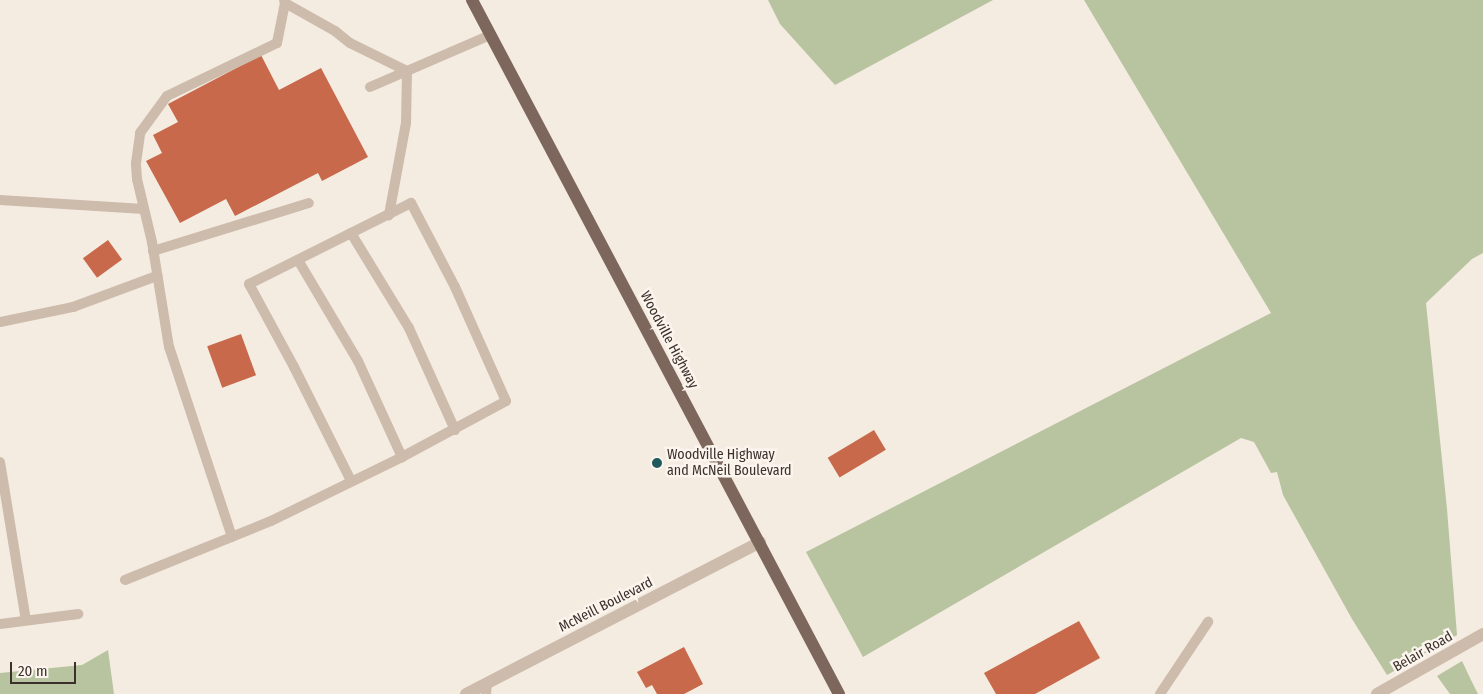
<!DOCTYPE html>
<html>
<head>
<meta charset="utf-8">
<style>
	body { margin:0 }
	#map { position:relative; width:1483px; height:694px; overflow:hidden; background:#f4ebe1; font-family:"Fira Sans Condensed",sans-serif }
	div>[style] { position:absolute }
	.green>* { inset:0; background:#b8c4a0 }
	.building>* { inset:0; background:#c8694b; transform-origin:0 0 }
	.lane>* { height:10px; margin:-5px; padding:0 5px; transform-origin:5px; border-radius:5px; background:#cdbbac }
	.street>* { height:12px; margin:-6px; padding:0 6px; transform-origin:6px; border-radius:6px; background:#cdbbac }
	.primary>* { height:12px; margin:-6px; padding:0 6px; transform-origin:6px; border-radius:6px; background:#7d675c }
	.dots>* { width:14px; height:14px; translate:-50% -50%; box-sizing:border-box; border:2px solid #fbf5ee; border-radius:50% }
	span { translate:-50% -50%; white-space:nowrap; text-align:center; line-height:1.15; -webkit-text-stroke:5px #fbf5ee; paint-order:stroke }
	.street-label { font-size:14px; color:#3b302b }
	.poi-label { font-size:14px; color:#3b302b }
	.left { translate:0 -50%; text-align:left }
	.scale { position:absolute; left:10px; top:662px; width:66px; height:22px; box-sizing:border-box; border:2px solid #3b302b; border-top:0; padding-left:6px; font-size:15px; line-height:18px; white-space:nowrap; color:#3b302b; -webkit-text-stroke:4px #fbf5ee; paint-order:stroke }
</style>
</head>
<body>
<div id="map">
	<div class="green">
		<div style="clip-path:polygon(768px 0,993px 0,835px 85px,780px 24px)"></div>
		<div style="clip-path:polygon(1084px 0,1483px 0,1483px 253px,1472px 259px,1426px 303px,1447px 509px,1457px 635px,1387px 675px,1352px 619px,1283px 495px,1277px 472px,1271px 473px,1254px 442px,1241px 438px,863px 657px,806px 552px,1271px 313px)"></div>
		<div style="clip-path:polygon(108px 650px,114px 694px,0 694px,0 673px,82px 665px)"></div>
		<div style="clip-path:polygon(1462px 661px,1470px 678px,1478px 694px,1450px 694px,1437px 676px)"></div>
	</div>
	<div class="building">
		<div style="clip-path:polygon(261px 55px,279px 90px,321px 68px,368px 157px,322px 181px,318px 173px,235px 216px,226px 199px,180px 223px,146px 161px,162px 153px,153px 135px,178px 122px,168px 104px)"></div>
		<div style="left:108px;top:240px;width:24px;height:31px;rotate:54deg"></div>
		<div style="left:241px;top:334px;width:44px;height:36px;rotate:70deg"></div>
		<div style="left:874px;top:430px;width:23px;height:54px;rotate:59deg"></div>
		<div style="clip-path:polygon(1079px 621px,1100px 658px,1035px 694px,996px 694px,984px 673px)"></div>
		<div style="clip-path:polygon(684px 647px,703px 684px,684px 694px,657px 694px,652px 685px,646px 688px,637px 672px)"></div>
	</div>
	<div class="lane">
		<div style="left:285px;top:3px;width:57px;rotate:29.2deg"></div>
		<div style="left:335px;top:31px;width:19px;rotate:39deg"></div>
		<div style="left:350px;top:43px;width:64px;rotate:26.2deg"></div>
		<div style="left:407px;top:71px;width:52px;rotate:91.1deg"></div>
		<div style="left:406px;top:123px;width:94px;rotate:100.5deg"></div>
		<div style="left:370px;top:87px;width:131px;rotate:-23.4deg"></div>
		<div style="left:0;top:200px;width:144px;rotate:3.6deg"></div>
		<div style="left:351px;top:233px;width:111px;rotate:58.6deg"></div>
		<div style="left:409px;top:328px;width:112px;rotate:65.7deg"></div>
		<div style="left:153px;top:251px;width:163px;rotate:-17.1deg"></div>
		<div style="left:298px;top:260px;width:117px;rotate:59.3deg"></div>
		<div style="left:358px;top:361px;width:106px;rotate:65.4deg"></div>
		<div style="left:0;top:322px;width:75px;rotate:-11.6deg"></div>
		<div style="left:73px;top:307px;width:90px;rotate:-20.3deg"></div>
		<div style="left:0;top:462px;width:160px;rotate:80.7deg"></div>
		<div style="left:232px;top:537px;width:200px;rotate:-108.3deg"></div>
		<div style="left:169px;top:347px;width:106px;rotate:-99.2deg"></div>
		<div style="left:152px;top:242px;width:65px;rotate:-103.4deg"></div>
		<div style="left:137px;top:179px;width:16px;rotate:-94deg"></div>
		<div style="left:136px;top:163px;width:30px;rotate:-82deg"></div>
		<div style="left:140px;top:133px;width:46px;rotate:-53.9deg"></div>
		<div style="left:167px;top:96px;width:122px;rotate:-25.7deg"></div>
		<div style="left:277px;top:43px;width:41px;rotate:-78.7deg"></div>
		<div style="left:285px;top:3px;width:3px;rotate:-108deg"></div>
		<div style="left:125px;top:580px;width:157px;rotate:-22deg"></div>
		<div style="left:271px;top:521px;width:146px;rotate:-26deg"></div>
		<div style="left:402px;top:457px;width:118px;rotate:-28.3deg"></div>
		<div style="left:506px;top:401px;width:125px;rotate:-114.1deg"></div>
		<div style="left:455px;top:287px;width:95px;rotate:-117.6deg"></div>
		<div style="left:411px;top:203px;width:181px;rotate:153.4deg"></div>
		<div style="left:249px;top:284px;width:94px;rotate:61.5deg"></div>
		<div style="left:294px;top:367px;width:127px;rotate:63.4deg"></div>
		<div style="left:0;top:624px;width:79px;rotate:-7.3deg"></div>
		<div style="left:486px;top:694px;width:11px;rotate:-85deg"></div>
		<div style="left:1160px;top:694px;width:87px;rotate:-56.3deg"></div>
	</div>
	<div class="street">
		<div style="left:466px;top:694px;width:331px;rotate:-27.3deg"></div>
		<div style="left:1377px;top:694px;width:122px;rotate:-29.5deg"></div>
	</div>
	<div class="primary">
		<div style="left:472px;top:0;width:785px;rotate:62.13deg"></div>
	</div>
	<div class="dots">
		<div style="left:657px;top:463px;background:#1f5a5e"></div>
	</div>
	<div class="street-label">
		<span style="left:669px;top:340px;rotate:62deg">Woodville Highway</span>
		<span style="left:606px;top:605px;rotate:-27deg">McNeill Boulevard</span>
		<span style="left:1423px;top:652px;rotate:-30deg">Belair Road</span>
	</div>
	<div class="poi-label">
		<span class="left" style="left:667px;top:463px">Woodville Highway<br>and McNeil Boulevard</span>
	</div>
	<div class="scale">20 m</div>
</div>
</body>
</html>
